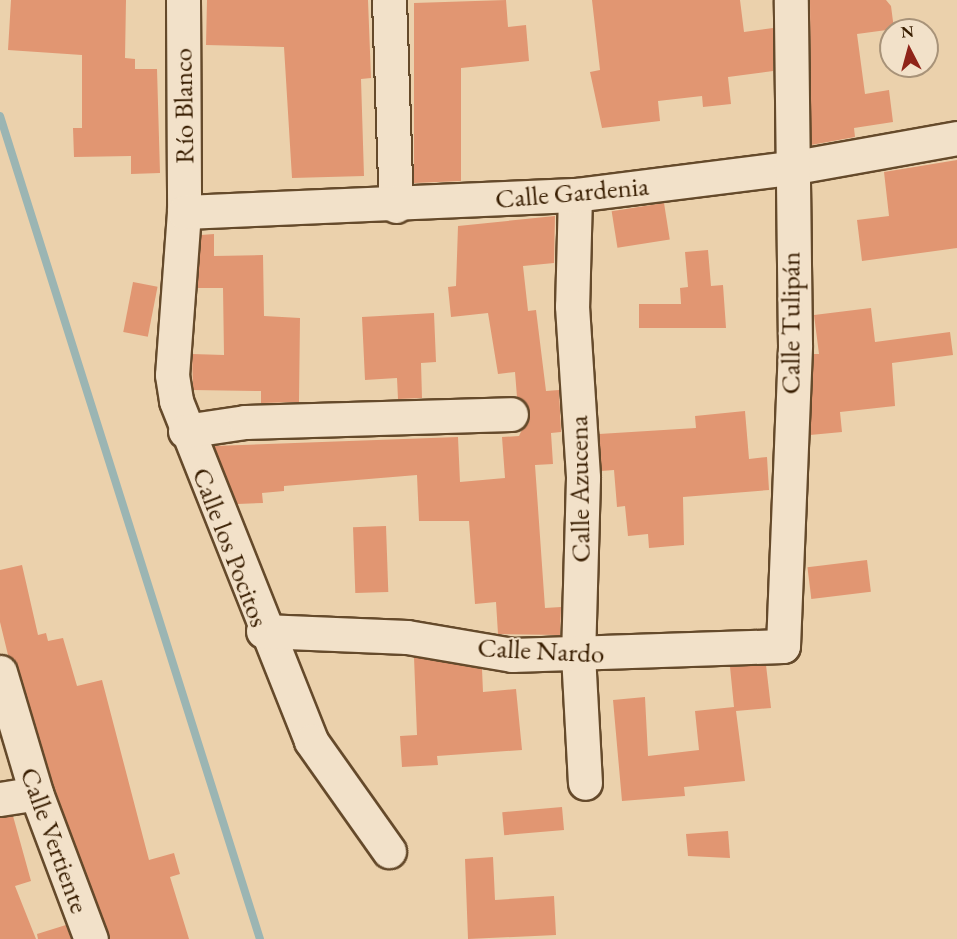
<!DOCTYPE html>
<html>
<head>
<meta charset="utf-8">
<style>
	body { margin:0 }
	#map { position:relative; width:957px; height:939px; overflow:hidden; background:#ebd1ac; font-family:"EB Garamond",serif }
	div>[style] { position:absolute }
	.stream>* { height:8px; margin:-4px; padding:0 4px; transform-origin:4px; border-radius:4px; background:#9bb5b3 }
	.building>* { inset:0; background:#e19672; transform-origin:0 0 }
	.roads { filter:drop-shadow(2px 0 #654a2b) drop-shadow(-2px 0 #654a2b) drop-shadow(0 2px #654a2b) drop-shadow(0 -2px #654a2b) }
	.minor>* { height:33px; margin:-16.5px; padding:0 16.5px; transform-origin:16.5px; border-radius:16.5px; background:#f2e1c9 }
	span { translate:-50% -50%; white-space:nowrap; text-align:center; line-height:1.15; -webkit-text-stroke:4.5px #f2e1c9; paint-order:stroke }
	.street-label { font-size:27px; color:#381d00 }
	.north { position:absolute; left:879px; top:18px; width:60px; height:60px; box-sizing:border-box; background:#f2e1c9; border:2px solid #a89379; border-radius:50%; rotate:354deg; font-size:16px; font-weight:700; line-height:24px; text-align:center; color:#381d00 }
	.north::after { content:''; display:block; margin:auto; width:21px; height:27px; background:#8f2418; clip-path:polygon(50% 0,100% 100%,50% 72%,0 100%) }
</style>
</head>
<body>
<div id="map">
	<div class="stream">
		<div style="left:0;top:116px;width:863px;rotate:72.47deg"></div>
	</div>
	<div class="building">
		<div style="clip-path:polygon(11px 0,126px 0,125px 58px,135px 59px,135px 69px,157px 69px,160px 173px,131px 174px,131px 156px,74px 157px,73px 128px,82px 128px,82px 55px,8px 50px)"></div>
		<div style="clip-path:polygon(207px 0,368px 0,371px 78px,361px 79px,364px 176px,292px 178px,284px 47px,206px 45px)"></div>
		<div style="clip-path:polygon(506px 0,508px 27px,526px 25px,529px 61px,461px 68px,461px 181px,414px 183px,414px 3px)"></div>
		<div style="clip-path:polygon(592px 0,740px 0,744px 32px,773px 28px,773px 71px,728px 77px,731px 104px,703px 107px,702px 96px,658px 101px,660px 121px,602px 128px,590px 72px,600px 70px)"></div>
		<div style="clip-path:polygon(810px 0,886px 0,891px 6px,894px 29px,857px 34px,865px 94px,889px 90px,893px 122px,854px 128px,855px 137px,811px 145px)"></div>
		<div style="clip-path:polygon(957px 160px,957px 248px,862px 261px,857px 220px,889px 216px,884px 172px)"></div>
		<div style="left:664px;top:203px;width:37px;height:53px;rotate:81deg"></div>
		<div style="clip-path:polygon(555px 216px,554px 263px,523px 266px,528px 311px,536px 310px,546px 391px,559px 390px,561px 432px,551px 433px,553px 464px,535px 465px,545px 608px,561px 607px,560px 635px,498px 634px,496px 602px,475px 604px,469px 521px,419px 521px,417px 475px,284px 486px,284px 491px,262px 493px,263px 503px,237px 504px,214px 446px,458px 437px,460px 482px,505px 478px,502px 437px,519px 436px,530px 413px,517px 397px,515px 372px,498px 374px,488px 313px,451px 317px,448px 287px,456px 286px,458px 226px)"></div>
		<div style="clip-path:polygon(214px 234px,214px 256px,263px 255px,264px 316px,300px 318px,299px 402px,261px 403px,261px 391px,193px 390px,192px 354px,224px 355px,223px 288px,197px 288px,201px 235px)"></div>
		<div style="clip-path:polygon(708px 250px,711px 286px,723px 285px,726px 328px,639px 328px,639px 304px,681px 304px,680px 288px,688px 287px,685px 252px)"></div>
		<div style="left:133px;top:282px;width:25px;height:51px;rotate:11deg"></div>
		<div style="clip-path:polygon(871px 308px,875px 342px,950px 332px,953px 355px,892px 363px,895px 406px,840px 412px,842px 432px,810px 435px,813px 354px,819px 354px,814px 315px)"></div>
		<div style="clip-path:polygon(434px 313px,436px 362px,421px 363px,422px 398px,398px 399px,397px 378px,365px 380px,362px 317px)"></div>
		<div style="clip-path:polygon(745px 411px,749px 459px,767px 457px,769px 490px,683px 497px,684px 545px,649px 548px,648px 534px,628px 536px,625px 506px,617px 507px,614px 470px,601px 471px,599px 434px,696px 428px,695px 416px)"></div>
		<div style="left:386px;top:526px;width:66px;height:33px;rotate:88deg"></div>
		<div style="left:867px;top:560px;width:32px;height:60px;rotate:83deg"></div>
		<div style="clip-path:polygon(22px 565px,38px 635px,46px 633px,48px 641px,63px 638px,77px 686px,102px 680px,149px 860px,174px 853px,180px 874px,170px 877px,189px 939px,109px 939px,54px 787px,18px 667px,8px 655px,0 622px,0 570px)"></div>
		<div style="clip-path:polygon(414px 657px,482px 669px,483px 692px,516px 689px,522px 750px,437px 756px,438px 765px,402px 767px,400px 736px,417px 735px)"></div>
		<div style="clip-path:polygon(766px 665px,771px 708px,736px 711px,745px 781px,684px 787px,685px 796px,622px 801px,613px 700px,645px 697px,648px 756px,699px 750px,695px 711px,734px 707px,730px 667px)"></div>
		<div style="left:562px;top:807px;width:23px;height:60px;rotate:85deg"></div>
		<div style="clip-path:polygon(13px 816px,31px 881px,15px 886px,36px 939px,0 939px,0 817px)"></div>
		<div style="clip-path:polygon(728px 831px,730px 858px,688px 856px,686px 834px)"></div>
		<div style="clip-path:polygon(493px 857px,495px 900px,554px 896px,556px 935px,468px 939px,465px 859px)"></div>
		<div style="clip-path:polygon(66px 925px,71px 939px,38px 939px,37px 934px)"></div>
	</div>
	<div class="roads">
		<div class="minor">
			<div style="left:183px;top:0;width:212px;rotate:89.7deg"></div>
			<div style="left:184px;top:212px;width:163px;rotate:94.2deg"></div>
			<div style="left:172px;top:375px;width:26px;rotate:81deg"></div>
			<div style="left:176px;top:401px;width:366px;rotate:68.3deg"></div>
			<div style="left:311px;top:741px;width:135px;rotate:54.7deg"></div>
			<div style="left:389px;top:0;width:206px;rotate:88.1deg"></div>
			<div style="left:575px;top:195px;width:111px;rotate:91.5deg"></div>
			<div style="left:572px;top:306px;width:172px;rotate:86.3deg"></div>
			<div style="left:583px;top:478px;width:176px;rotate:91.6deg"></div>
			<div style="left:578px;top:654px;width:129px;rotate:86.9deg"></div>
			<div style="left:184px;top:212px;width:391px;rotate:-2.5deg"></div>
			<div style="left:575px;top:195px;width:217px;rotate:-7.2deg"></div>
			<div style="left:790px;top:168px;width:170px;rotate:-10.2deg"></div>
			<div style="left:185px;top:431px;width:61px;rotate:-8.5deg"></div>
			<div style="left:245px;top:422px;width:266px;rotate:-1.7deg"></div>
			<div style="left:263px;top:631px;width:144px;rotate:2.4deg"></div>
			<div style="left:407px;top:637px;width:107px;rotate:9.7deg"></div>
			<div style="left:512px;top:655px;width:271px;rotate:-1.9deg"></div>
			<div style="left:783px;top:646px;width:301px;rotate:-87.7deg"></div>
			<div style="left:795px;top:345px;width:345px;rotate:-90.7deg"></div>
			<div style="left:0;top:672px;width:126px;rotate:73.4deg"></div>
			<div style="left:36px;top:793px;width:156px;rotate:69.4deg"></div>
			<div style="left:0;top:799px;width:36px;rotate:-9deg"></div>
		</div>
	</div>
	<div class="street-label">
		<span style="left:183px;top:106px;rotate:-91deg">Río Blanco</span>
		<span style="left:572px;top:192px;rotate:-5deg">Calle Gardenia</span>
		<span style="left:790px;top:323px;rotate:-90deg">Calle Tulipán</span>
		<span style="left:579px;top:489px;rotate:-91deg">Calle Azucena</span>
		<span style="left:231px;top:547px;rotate:69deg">Calle los Pocitos</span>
		<span style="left:541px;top:650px;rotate:3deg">Calle Nardo</span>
		<span style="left:55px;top:840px;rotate:70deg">Calle Vertiente</span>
	</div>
	<div class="north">N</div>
</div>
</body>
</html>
